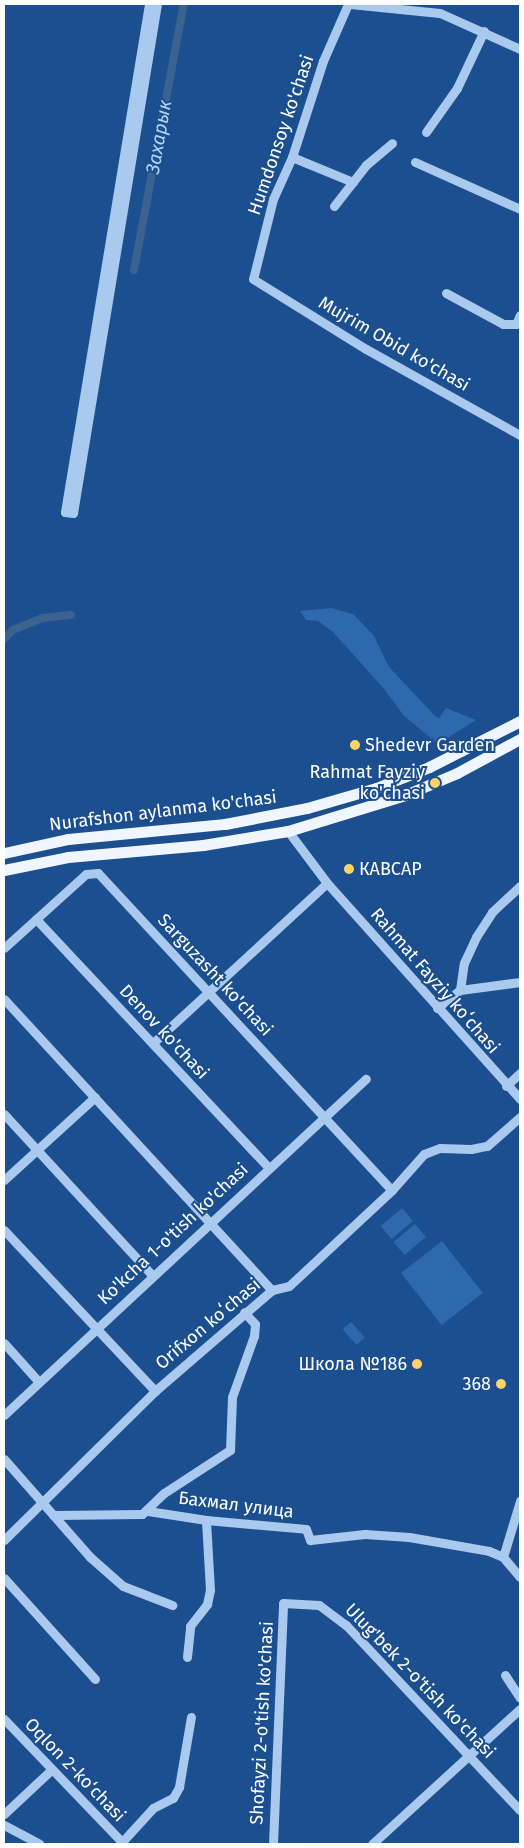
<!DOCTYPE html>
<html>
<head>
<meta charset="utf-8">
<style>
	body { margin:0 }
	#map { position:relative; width:524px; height:1848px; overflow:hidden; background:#1b4f8f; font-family:"Fira Sans",sans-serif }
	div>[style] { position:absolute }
	.green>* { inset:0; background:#2e69ad; transform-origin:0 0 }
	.canal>* { height:8px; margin:-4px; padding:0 4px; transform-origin:4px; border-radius:4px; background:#3c6290 }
	.minor>* { height:9px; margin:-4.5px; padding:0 4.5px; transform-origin:4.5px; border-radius:4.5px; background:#a9c9ee }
	.major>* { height:11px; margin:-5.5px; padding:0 5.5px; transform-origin:5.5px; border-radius:5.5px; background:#f0f6ff }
	.dots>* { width:14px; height:14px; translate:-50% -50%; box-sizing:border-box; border:2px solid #1b4f8f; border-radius:50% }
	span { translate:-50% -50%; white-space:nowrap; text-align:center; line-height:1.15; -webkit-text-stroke:4px #1b4f8f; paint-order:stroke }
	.street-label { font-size:18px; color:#fff }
	.poi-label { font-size:18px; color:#fff }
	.left { translate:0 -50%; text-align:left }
	.right { translate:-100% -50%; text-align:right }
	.water-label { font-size:19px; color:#b5d3f5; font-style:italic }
	.frame { position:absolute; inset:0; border:5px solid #fff; pointer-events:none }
</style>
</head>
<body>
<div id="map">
	<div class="green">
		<div style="clip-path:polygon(331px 608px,353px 614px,374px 636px,389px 667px,435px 716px,439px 718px,446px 708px,476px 720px,438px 744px,404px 716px,385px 690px,333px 632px,318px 621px,306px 620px,300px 611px)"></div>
		<div style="left:402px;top:1208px;width:17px;height:28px;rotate:50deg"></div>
		<div style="left:415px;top:1224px;width:17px;height:28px;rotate:50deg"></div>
		<div style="left:442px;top:1241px;width:66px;height:52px;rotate:52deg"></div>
		<div style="left:351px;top:1322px;width:21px;height:11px;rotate:49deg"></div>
	</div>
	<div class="canal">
		<div style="left:134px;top:270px;width:271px;rotate:-79.4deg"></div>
		<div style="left:4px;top:639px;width:13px;rotate:-45deg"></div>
		<div style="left:13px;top:630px;width:32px;rotate:-22deg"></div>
		<div style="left:43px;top:618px;width:28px;rotate:-6deg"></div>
	</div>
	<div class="minor">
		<div style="left:149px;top:4px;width:515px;rotate:99.39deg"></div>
		<div style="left:65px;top:512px;width:8px;rotate:7deg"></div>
		<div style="left:73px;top:513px;width:516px;rotate:-80.63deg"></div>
		<div style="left:348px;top:4px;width:62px;rotate:113.7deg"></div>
		<div style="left:323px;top:61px;width:101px;rotate:107.9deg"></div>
		<div style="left:292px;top:157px;width:46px;rotate:114.3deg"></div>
		<div style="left:273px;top:199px;width:82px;rotate:104deg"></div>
		<div style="left:253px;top:279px;width:133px;rotate:31.8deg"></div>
		<div style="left:366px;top:349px;width:176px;rotate:29.2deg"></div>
		<div style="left:350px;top:4px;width:90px;rotate:5.7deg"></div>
		<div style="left:440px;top:13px;width:88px;rotate:24.2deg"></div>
		<div style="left:426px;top:132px;width:54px;rotate:-54.8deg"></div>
		<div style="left:457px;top:88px;width:63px;rotate:-64.7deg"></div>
		<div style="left:292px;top:157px;width:66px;rotate:22.3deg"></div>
		<div style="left:415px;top:162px;width:115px;rotate:24.1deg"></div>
		<div style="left:334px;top:206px;width:52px;rotate:-52deg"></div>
		<div style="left:366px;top:165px;width:34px;rotate:-40deg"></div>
		<div style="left:446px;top:293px;width:65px;rotate:28.5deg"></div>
		<div style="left:503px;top:324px;width:13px"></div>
		<div style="left:516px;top:324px;width:10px;rotate:-66deg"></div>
		<div style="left:288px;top:831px;width:65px;rotate:53.1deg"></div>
		<div style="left:327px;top:883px;width:290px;rotate:48.2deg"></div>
		<div style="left:36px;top:919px;width:341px;rotate:46.9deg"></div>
		<div style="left:4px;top:948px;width:110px;rotate:-42.1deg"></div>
		<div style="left:86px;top:874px;width:12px;rotate:-5deg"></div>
		<div style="left:98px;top:873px;width:432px;rotate:47.2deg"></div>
		<div style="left:460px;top:990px;width:61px;rotate:-7.6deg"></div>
		<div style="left:4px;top:999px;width:396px;rotate:47.4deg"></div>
		<div style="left:437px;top:1008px;width:29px;rotate:-38deg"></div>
		<div style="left:460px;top:990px;width:27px;rotate:-82deg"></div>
		<div style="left:464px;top:963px;width:29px;rotate:-65deg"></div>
		<div style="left:476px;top:937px;width:30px;rotate:-57deg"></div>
		<div style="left:492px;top:912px;width:38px;rotate:-43deg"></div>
		<div style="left:153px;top:1043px;width:236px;rotate:-42.6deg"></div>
		<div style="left:506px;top:1086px;width:19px;rotate:-43deg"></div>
		<div style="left:4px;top:1114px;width:219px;rotate:47.4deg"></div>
		<div style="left:4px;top:1180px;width:123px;rotate:-42.4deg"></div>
		<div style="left:4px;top:1230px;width:221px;rotate:46.8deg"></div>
		<div style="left:4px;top:1343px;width:52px;rotate:48.1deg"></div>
		<div style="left:4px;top:1415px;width:494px;rotate:-42.9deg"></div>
		<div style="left:4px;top:1459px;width:130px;rotate:48.7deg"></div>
		<div style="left:90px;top:1557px;width:44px;rotate:41.3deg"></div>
		<div style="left:123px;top:1586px;width:53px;rotate:21.2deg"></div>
		<div style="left:148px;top:1511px;width:59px;rotate:8.8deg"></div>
		<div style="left:206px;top:1520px;width:100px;rotate:5.1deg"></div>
		<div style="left:306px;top:1529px;width:12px;rotate:70deg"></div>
		<div style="left:310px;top:1540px;width:55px;rotate:-6.2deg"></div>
		<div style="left:365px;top:1534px;width:44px;rotate:3.9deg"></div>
		<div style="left:409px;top:1537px;width:81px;rotate:9.9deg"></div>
		<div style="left:489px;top:1551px;width:15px;rotate:23deg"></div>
		<div style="left:503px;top:1557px;width:26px;rotate:50deg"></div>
		<div style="left:53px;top:1515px;width:89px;rotate:-0.6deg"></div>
		<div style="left:142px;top:1514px;width:30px;rotate:-44deg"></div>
		<div style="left:164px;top:1493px;width:79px;rotate:-33.1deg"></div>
		<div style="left:230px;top:1450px;width:53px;rotate:-87.8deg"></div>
		<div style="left:232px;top:1397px;width:65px;rotate:-70.2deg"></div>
		<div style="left:254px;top:1336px;width:12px;rotate:-85deg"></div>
		<div style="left:255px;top:1324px;width:16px;rotate:-133deg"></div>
		<div style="left:4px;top:1540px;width:212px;rotate:-44.6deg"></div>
		<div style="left:155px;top:1391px;width:155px;rotate:-40.8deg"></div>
		<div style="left:272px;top:1290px;width:17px;rotate:-13deg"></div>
		<div style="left:289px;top:1286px;width:141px;rotate:-43deg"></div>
		<div style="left:392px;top:1190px;width:48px;rotate:-48.4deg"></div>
		<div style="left:424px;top:1154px;width:17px;rotate:-21deg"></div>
		<div style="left:440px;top:1148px;width:31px;rotate:2deg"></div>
		<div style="left:471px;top:1149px;width:16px;rotate:-11deg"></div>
		<div style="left:487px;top:1146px;width:44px;rotate:-41.3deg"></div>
		<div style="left:503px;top:1557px;width:59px;rotate:-73.1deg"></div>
		<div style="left:4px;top:1578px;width:136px;rotate:48deg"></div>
		<div style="left:187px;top:1657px;width:31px;rotate:-84deg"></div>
		<div style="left:190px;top:1626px;width:28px;rotate:-52deg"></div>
		<div style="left:207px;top:1604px;width:14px;rotate:-78deg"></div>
		<div style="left:210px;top:1590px;width:70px;rotate:-93.3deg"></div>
		<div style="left:505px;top:1675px;width:27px;rotate:57deg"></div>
		<div style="left:4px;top:1719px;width:173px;rotate:46.2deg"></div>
		<div style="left:4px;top:1814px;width:63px;rotate:-43.1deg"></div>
		<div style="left:4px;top:1825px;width:40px;rotate:28deg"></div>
		<div style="left:122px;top:1842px;width:46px;rotate:-47.6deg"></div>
		<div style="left:153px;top:1808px;width:22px;rotate:-27deg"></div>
		<div style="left:173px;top:1798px;width:13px;rotate:-61deg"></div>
		<div style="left:179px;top:1787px;width:71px;rotate:-80.3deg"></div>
		<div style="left:273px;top:1844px;width:241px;rotate:-87.6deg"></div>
		<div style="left:283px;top:1603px;width:36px;rotate:3deg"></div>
		<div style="left:319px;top:1605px;width:34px;rotate:37deg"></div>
		<div style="left:346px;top:1625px;width:254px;rotate:46.8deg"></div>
		<div style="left:372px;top:1844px;width:200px;rotate:-42.4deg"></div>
	</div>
	<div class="major">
		<div style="left:4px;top:853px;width:66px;rotate:-12.3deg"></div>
		<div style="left:68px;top:839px;width:158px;rotate:-5.5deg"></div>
		<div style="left:225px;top:824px;width:84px;rotate:-11deg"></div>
		<div style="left:307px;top:808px;width:72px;rotate:-16.2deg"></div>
		<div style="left:376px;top:788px;width:57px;rotate:-21.6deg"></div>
		<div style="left:429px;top:767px;width:102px;rotate:-26.8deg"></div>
		<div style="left:4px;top:870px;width:65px;rotate:-11.5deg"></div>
		<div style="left:68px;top:857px;width:136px;rotate:-5.1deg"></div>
		<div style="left:203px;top:845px;width:86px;rotate:-9.4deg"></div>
		<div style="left:288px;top:831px;width:122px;rotate:-17.1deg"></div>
		<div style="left:405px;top:795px;width:56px;rotate:-22.9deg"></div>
		<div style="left:457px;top:773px;width:72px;rotate:-28.4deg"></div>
	</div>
	<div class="dots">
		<div style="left:355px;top:745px;background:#ffd166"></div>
		<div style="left:435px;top:783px;background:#ffd166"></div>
		<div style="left:349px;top:869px;background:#ffd166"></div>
		<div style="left:417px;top:1364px;background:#ffd166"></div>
		<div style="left:501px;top:1384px;background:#ffd166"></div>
	</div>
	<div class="street-label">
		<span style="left:281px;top:135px;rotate:-71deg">Humdonsoy ko'chasi</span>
		<span style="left:394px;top:344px;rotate:30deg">Mujrim Obid ko'chasi</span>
		<span style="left:163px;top:811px;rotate:-7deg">Nurafshon aylanma ko'chasi</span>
		<span style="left:215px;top:975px;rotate:47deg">Sarguzasht ko'chasi</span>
		<span style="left:435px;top:981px;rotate:49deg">Rahmat Fayziy koʻchasi</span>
		<span style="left:164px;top:1032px;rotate:47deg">Denov ko'chasi</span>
		<span style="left:173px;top:1234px;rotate:-43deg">Ko'kcha 1-o'tish ko'chasi</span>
		<span style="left:208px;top:1324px;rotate:-40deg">Orifxon koʻchasi</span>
		<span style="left:236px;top:1505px;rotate:7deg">Бахмал улица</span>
		<span style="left:420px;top:1681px;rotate:46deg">Ulug'bek 2-o'tish ko'chasi</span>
		<span style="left:262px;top:1723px;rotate:-87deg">Shofayzi 2-o'tish ko'chasi</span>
		<span style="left:75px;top:1770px;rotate:46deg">Oqlon 2-ko‘chasi</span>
	</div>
	<div class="poi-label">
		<span class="left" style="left:365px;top:745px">Shedevr Garden</span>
		<span class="right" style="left:425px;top:783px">Rahmat Fayziy<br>ko'chasi</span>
		<span class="left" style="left:359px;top:869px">КАВСАР</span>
		<span class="right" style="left:407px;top:1364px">Школа №186</span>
		<span class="right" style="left:491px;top:1384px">368</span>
	</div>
	<div class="water-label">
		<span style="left:159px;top:137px;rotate:-80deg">Захарык</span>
	</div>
	<div class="frame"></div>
</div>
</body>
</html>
